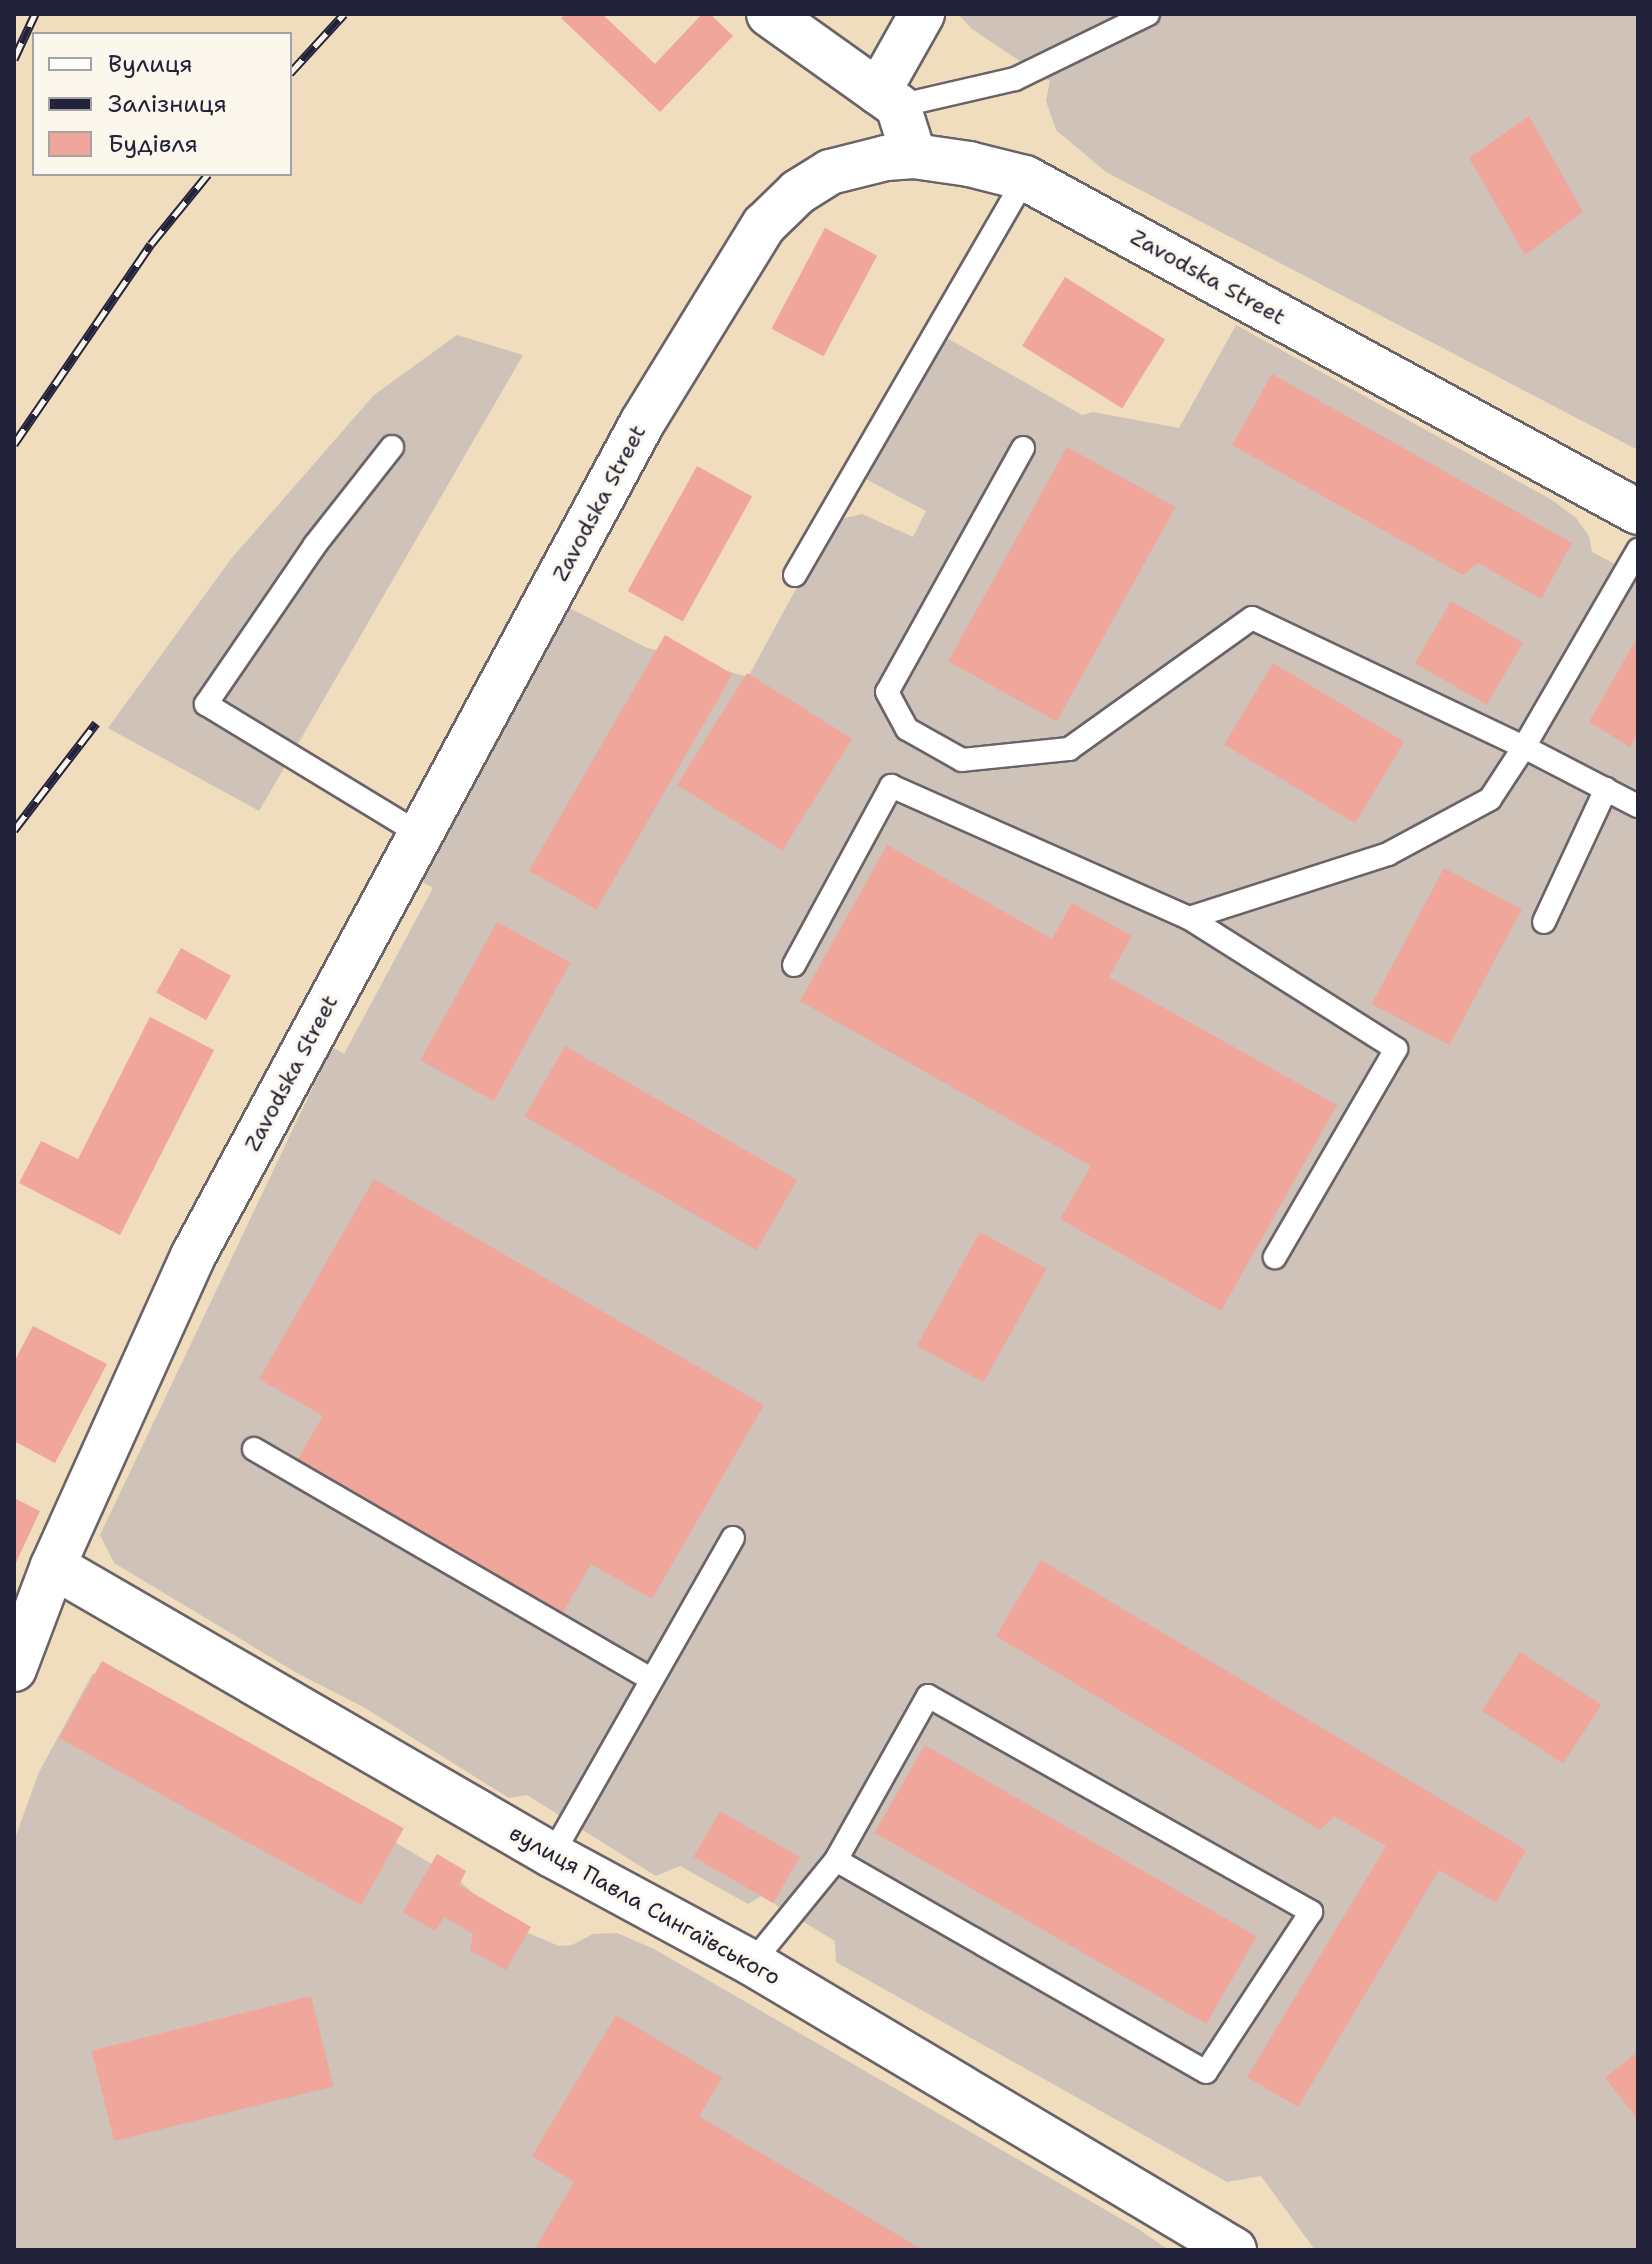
<!DOCTYPE html>
<html>
<head>
<meta charset="utf-8">
<style>
	body { margin:0 }
	#map { position:relative; width:1652px; height:2264px; overflow:hidden; background:#f0ddbd; font-family:"Shantell Sans",sans-serif }
	div>[style] { position:absolute }
	.industrial>* { inset:0; background:#cec2b9 }
	.building>* { inset:0; background:#f0a69a; transform-origin:0 0 }
	.roads { filter:drop-shadow(2px 0 #6a6368) drop-shadow(-2px 0 #6a6368) drop-shadow(0 2px #6a6368) drop-shadow(0 -2px #6a6368) }
	.service>* { height:22px; margin:-11px; padding:0 11px; transform-origin:11px; border-radius:11px; background:#fff }
	.minor>* { height:44px; margin:-22px; padding:0 22px; transform-origin:22px; border-radius:22px; background:#fff }
	.rail>* { height:9px; margin-top:-4.5px; transform-origin:0; background:repeating-linear-gradient(90deg,#fbf7ec 0 18px,#22223b 0 36px); box-sizing:border-box; border-block:2px solid #22223b }
	span { translate:-50% -50%; white-space:nowrap; text-align:center; line-height:1.15; -webkit-text-stroke:6px #fbf7ec; paint-order:stroke }
	.street-label { font-size:22px; color:#22223b }
	.frame { position:absolute; inset:0; border:16px solid #22223b; pointer-events:none }
	.legend { position:absolute; left:32px; top:32px; width:260px; height:144px; box-sizing:border-box; background:#fbf7ec; border:2px solid #a4a2a5; margin:0; padding:10px 14px; list-style:none; font-size:24px; color:#22223b }
	.legend li { display:flex; align-items:center; gap:16px; height:40px }
	.legend b { width:40px; border:2px solid #a4a2a5 }
</style>
</head>
<body>
<div id="map">
	<div class="industrial">
		<div style="clip-path:polygon(1638px 14px,1638px 450px,1106px 172px,1056px 130px,1046px 101px,1050px 81px,972px 29px,959px 15px)"></div>
		<div style="clip-path:polygon(1236px 325px,1552px 500px,1576px 518px,1589px 536px,1592px 552px,1638px 576px,1638px 2250px,1315px 2250px,1261px 2176px,1227px 2182px,836px 1962px,835px 1941px,761px 1896px,748px 1904px,680px 1866px,656px 1876px,527px 1795px,509px 1798px,365px 1708px,297px 1673px,114px 1563px,100px 1535px,332px 1047px,344px 1054px,433px 888px,413px 877px,562px 604px,645px 647px,748px 677px,833px 521px,862px 514px,913px 537px,926px 511px,862px 477px,940px 334px,1082px 415px,1093px 412px,1179px 428px)"></div>
		<div style="clip-path:polygon(457px 335px,523px 355px,259px 811px,108px 728px,231px 559px,374px 395px)"></div>
		<div style="clip-path:polygon(93px 1673px,259px 1768px,263px 1764px,457px 1879px,511px 1926px,559px 1946px,572px 1945px,593px 1934px,617px 1933px,654px 1949px,1135px 2227px,1169px 2250px,14px 2250px,14px 1841px,39px 1772px)"></div>
	</div>
	<div class="building">
		<div style="clip-path:polygon(566px 14px,602px 14px,655px 64px,702px 14px,710px 14px,733px 36px,660px 112px,561px 18px)"></div>
		<div style="clip-path:polygon(1529px 116px,1583px 212px,1525px 255px,1469px 158px)"></div>
		<div style="left:825px;top:228px;width:59px;height:114px;rotate:28deg"></div>
		<div style="left:1065px;top:277px;width:118px;height:81px;rotate:32deg"></div>
		<div style="clip-path:polygon(1272px 374px,1572px 543px,1541px 599px,1478px 563px,1463px 575px,1232px 445px)"></div>
		<div style="left:1067px;top:447px;width:124px;height:245px;rotate:29deg"></div>
		<div style="left:697px;top:466px;width:63px;height:143px;rotate:29deg"></div>
		<div style="left:1451px;top:601px;width:83px;height:72px;rotate:30deg"></div>
		<div style="left:665px;top:635px;width:78px;height:272px;rotate:30deg"></div>
		<div style="clip-path:polygon(1638px 636px,1638px 734px,1630px 747px,1589px 722px)"></div>
		<div style="left:1273px;top:663px;width:153px;height:95px;rotate:31deg"></div>
		<div style="left:747px;top:673px;width:124px;height:132px;rotate:32deg"></div>
		<div style="clip-path:polygon(887px 845px,1052px 939px,1072px 903px,1132px 936px,1109px 977px,1337px 1105px,1221px 1311px,1060px 1219px,1091px 1166px,800px 1001px)"></div>
		<div style="left:1444px;top:868px;width:88px;height:154px;rotate:28deg"></div>
		<div style="left:497px;top:922px;width:84px;height:158px;rotate:29deg"></div>
		<div style="left:181px;top:948px;width:57px;height:51px;rotate:29deg"></div>
		<div style="clip-path:polygon(150px 1017px,214px 1050px,120px 1235px,19px 1183px,41px 1141px,78px 1159px)"></div>
		<div style="left:565px;top:1046px;width:268px;height:81px;rotate:30deg"></div>
		<div style="clip-path:polygon(374px 1179px,764px 1405px,652px 1599px,591px 1564px,562px 1614px,297px 1460px,323px 1416px,259px 1379px)"></div>
		<div style="left:980px;top:1232px;width:76px;height:130px;rotate:29deg"></div>
		<div style="clip-path:polygon(33px 1326px,107px 1364px,55px 1463px,14px 1441px,14px 1362px)"></div>
		<div style="clip-path:polygon(14px 1498px,40px 1511px,14px 1567px)"></div>
		<div style="clip-path:polygon(1041px 1560px,1526px 1850px,1496px 1903px,1439px 1870px,1298px 2107px,1247px 2077px,1386px 1846px,1334px 1816px,1320px 1830px,996px 1636px)"></div>
		<div style="left:1520px;top:1652px;width:97px;height:70px;rotate:33deg"></div>
		<div style="left:102px;top:1661px;width:345px;height:88px;rotate:29deg"></div>
		<div style="left:925px;top:1745px;width:383px;height:101px;rotate:30deg"></div>
		<div style="left:720px;top:1811px;width:92px;height:53px;rotate:30deg"></div>
		<div style="clip-path:polygon(437px 1854px,466px 1871px,459px 1885px,531px 1927px,506px 1970px,470px 1950px,473px 1934px,444px 1917px,435px 1931px,403px 1912px)"></div>
		<div style="left:311px;top:1996px;width:93px;height:226px;rotate:76deg"></div>
		<div style="clip-path:polygon(616px 2015px,722px 2078px,699px 2116px,923px 2250px,534px 2250px,574px 2182px,532px 2156px)"></div>
		<div style="clip-path:polygon(1638px 2051px,1638px 2119px,1605px 2078px)"></div>
	</div>
	<div class="roads">
		<div class="service">
			<div style="left:898px;top:106px;width:120px;rotate:-13deg"></div>
			<div style="left:1015px;top:79px;width:148px;rotate:-26deg"></div>
			<div style="left:392px;top:447px;width:125px;rotate:128.2deg"></div>
			<div style="left:315px;top:545px;width:193px;rotate:124.4deg"></div>
			<div style="left:206px;top:704px;width:250px;rotate:31.3deg"></div>
			<div style="left:1023px;top:448px;width:279px;rotate:119.1deg"></div>
			<div style="left:887px;top:692px;width:42px;rotate:61.6deg"></div>
			<div style="left:907px;top:729px;width:63px;rotate:29.4deg"></div>
			<div style="left:962px;top:760px;width:108px;rotate:-5.9deg"></div>
			<div style="left:1069px;top:749px;width:225px;rotate:-35.6deg"></div>
			<div style="left:1252px;top:618px;width:301px;rotate:25.4deg"></div>
			<div style="left:1524px;top:747px;width:228px;rotate:-59.9deg"></div>
			<div style="left:795px;top:575px;width:459px;rotate:-59.9deg"></div>
			<div style="left:1189px;top:918px;width:209px;rotate:-17.8deg"></div>
			<div style="left:1388px;top:854px;width:116px;rotate:-28.3deg"></div>
			<div style="left:1490px;top:799px;width:62px;rotate:-56.8deg"></div>
			<div style="left:1524px;top:747px;width:128px;rotate:27.4deg"></div>
			<div style="left:1544px;top:922px;width:147px;rotate:-65deg"></div>
			<div style="left:794px;top:965px;width:204px;rotate:-61.5deg"></div>
			<div style="left:891px;top:786px;width:326px;rotate:23.9deg"></div>
			<div style="left:1189px;top:918px;width:245px;rotate:32.3deg"></div>
			<div style="left:1396px;top:1049px;width:241px;rotate:120.2deg"></div>
			<div style="left:254px;top:1449px;width:459px;rotate:30.1deg"></div>
			<div style="left:552px;top:1855px;width:365px;rotate:-60.3deg"></div>
			<div style="left:752px;top:1963px;width:133px;rotate:-50.8deg"></div>
			<div style="left:836px;top:1860px;width:188px;rotate:-60.7deg"></div>
			<div style="left:928px;top:1696px;width:440px;rotate:29.4deg"></div>
			<div style="left:1311px;top:1912px;width:191px;rotate:123.3deg"></div>
			<div style="left:1206px;top:2072px;width:426px;rotate:-150.2deg"></div>
		</div>
		<div class="minor">
			<div style="left:769px;top:14px;width:158px;rotate:35.5deg"></div>
			<div style="left:898px;top:106px;width:52px;rotate:72.3deg"></div>
			<div style="left:878px;top:92px;width:90px;rotate:-60.6deg"></div>
			<div style="left:53px;top:1566px;width:577px;rotate:30.08deg"></div>
			<div style="left:552px;top:1855px;width:227px;rotate:28.4deg"></div>
			<div style="left:752px;top:1963px;width:561px;rotate:30.77deg"></div>
			<div style="left:14px;top:1669px;width:110px;rotate:-69.3deg"></div>
			<div style="left:53px;top:1566px;width:340px;rotate:-65.7deg"></div>
			<div style="left:193px;top:1256px;width:946px;rotate:-61.67deg"></div>
			<div style="left:642px;top:423px;width:233px;rotate:-58.4deg"></div>
			<div style="left:764px;top:225px;width:47px;rotate:-44.1deg"></div>
			<div style="left:798px;top:192px;width:38px;rotate:-32deg"></div>
			<div style="left:830px;top:172px;width:58px;rotate:-14deg"></div>
			<div style="left:886px;top:158px;width:28px;rotate:-4deg"></div>
			<div style="left:914px;top:156px;width:56px;rotate:8.3deg"></div>
			<div style="left:969px;top:164px;width:58px;rotate:14deg"></div>
			<div style="left:1025px;top:178px;width:698px;rotate:28.58deg"></div>
		</div>
	</div>
	<div class="rail">
		<div style="left:14px;top:59px;width:50px;rotate:-65deg"></div>
		<div style="left:290px;top:73px;width:80px;rotate:-47.5deg"></div>
		<div style="left:14px;top:444px;width:242px;rotate:-55.6deg"></div>
		<div style="left:151px;top:244px;width:90px;rotate:-50.8deg"></div>
		<div style="left:14px;top:830px;width:135px;rotate:-52.5deg"></div>
	</div>
	<div class="street-label">
		<span style="left:1208px;top:277px;rotate:29deg">Zavodska Street</span>
		<span style="left:599px;top:503px;rotate:-62deg">Zavodska Street</span>
		<span style="left:291px;top:1073px;rotate:-62deg">Zavodska Street</span>
		<span style="left:645px;top:1905px;rotate:29deg">вулиця Павла Сингаївського</span>
	</div>
	<div class="frame"></div>
	<ul class="legend">
	<li><b style="height:10px;background:#fff"></b>Вулиця</li>
	<li><b style="height:10px;background:#22223b"></b>Залізниця</li>
	<li><b style="height:22px;background:#f0a69a"></b>Будівля</li>
	</ul>
</div>
</body>
</html>
